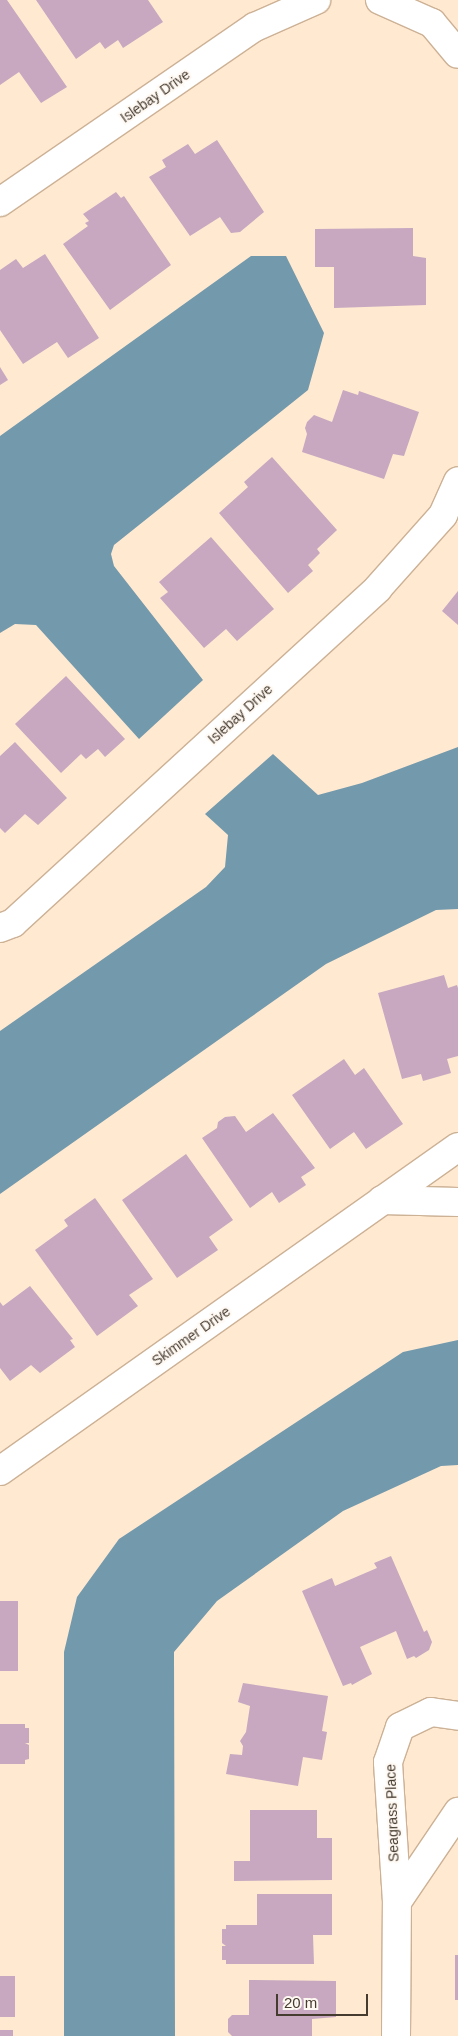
<!DOCTYPE html>
<html>
<head>
<meta charset="utf-8">
<style>
	body { margin:0 }
	#map { position:relative; width:458px; height:2036px; overflow:hidden; background:#ffe9d1; font-family:Helvetica,sans-serif }
	div>[style] { position:absolute }
	.water>* { inset:0; background:#7399ac }
	.building>* { inset:0; background:#c7a8c0; transform-origin:0 0 }
	.roads { filter:drop-shadow(1px 0 #ccb195) drop-shadow(-1px 0 #ccb195) drop-shadow(0 1px #ccb195) drop-shadow(0 -1px #ccb195) }
	.street>* { height:28px; margin:-14px; padding:0 14px; transform-origin:14px; border-radius:14px; background:#fff }
	span { translate:-50% -50%; white-space:nowrap; text-align:center; line-height:1.15; -webkit-text-stroke:4px #fff9f3; paint-order:stroke }
	.street-label { font-size:14px; color:#463b2f }
	.scale { position:absolute; left:276px; top:1994px; width:92px; height:22px; box-sizing:border-box; border:2px solid #463b2f; border-top:0; padding-left:6px; font-size:15px; line-height:18px; white-space:nowrap; color:#463b2f; -webkit-text-stroke:4px #fff9f3; paint-order:stroke }
</style>
</head>
<body>
<div id="map">
	<div class="water">
		<div style="clip-path:polygon(251px 256px,286px 256px,324px 333px,308px 390px,114px 545px,111px 554px,114px 566px,203px 680px,139px 739px,36px 625px,15px 624px,0 633px,0 436px)"></div>
		<div style="clip-path:polygon(458px 747px,458px 909px,436px 910px,326px 964px,0 1194px,0 1031px,206px 887px,225px 867px,228px 835px,205px 814px,273px 754px,318px 795px,362px 783px)"></div>
		<div style="clip-path:polygon(458px 1340px,458px 1465px,441px 1466px,343px 1511px,217px 1601px,174px 1652px,175px 2036px,64px 2036px,64px 1652px,77px 1597px,119px 1539px,403px 1352px)"></div>
	</div>
	<div class="building">
		<div style="clip-path:polygon(0 0,7px 0,67px 87px,41px 103px,19px 72px,0 85px)"></div>
		<div style="clip-path:polygon(36px 0,148px 0,163px 22px,123px 48px,118px 40px,105px 49px,100px 42px,76px 59px)"></div>
		<div style="clip-path:polygon(217px 140px,264px 212px,240px 232px,231px 233px,220px 217px,190px 236px,149px 177px,166px 167px,162px 160px,188px 144px,195px 154px)"></div>
		<div style="clip-path:polygon(116px 192px,121px 198px,124px 196px,171px 265px,110px 310px,63px 244px,88px 226px,85px 223px,89px 221px,83px 214px)"></div>
		<div style="clip-path:polygon(413px 228px,413px 256px,426px 258px,426px 305px,334px 308px,334px 267px,315px 267px,315px 229px)"></div>
		<div style="clip-path:polygon(45px 254px,99px 338px,68px 358px,57px 342px,23px 364px,0 330px,0 270px,16px 259px,23px 268px)"></div>
		<div style="clip-path:polygon(0 367px,8px 380px,0 385px)"></div>
		<div style="clip-path:polygon(343px 390px,358px 395px,359px 391px,419px 412px,404px 456px,393px 454px,384px 479px,302px 452px,307px 434px,305px 428px,307px 422px,314px 415px,332px 422px)"></div>
		<div style="clip-path:polygon(272px 457px,337px 530px,317px 549px,320px 553px,308px 565px,313px 571px,288px 593px,219px 513px,248px 487px,244px 482px)"></div>
		<div style="clip-path:polygon(211px 537px,274px 609px,237px 641px,226px 629px,204px 648px,160px 598px,168px 592px,159px 582px)"></div>
		<div style="clip-path:polygon(458px 591px,458px 625px,442px 611px)"></div>
		<div style="clip-path:polygon(66px 676px,125px 739px,105px 757px,98px 749px,86px 759px,81px 754px,61px 773px,15px 724px)"></div>
		<div style="clip-path:polygon(15px 742px,67px 798px,38px 825px,25px 814px,5px 833px,0 828px,0 756px)"></div>
		<div style="clip-path:polygon(444px 975px,448px 988px,457px 985px,458px 988px,458px 1056px,447px 1059px,451px 1073px,423px 1081px,421px 1074px,402px 1079px,378px 993px)"></div>
		<div style="clip-path:polygon(344px 1059px,355px 1075px,364px 1068px,403px 1124px,366px 1149px,354px 1132px,330px 1149px,292px 1095px)"></div>
		<div style="clip-path:polygon(273px 1113px,315px 1168px,301px 1177px,306px 1185px,279px 1203px,272px 1192px,250px 1208px,202px 1138px,217px 1128px,218px 1122px,225px 1117px,235px 1116px,246px 1132px)"></div>
		<div style="clip-path:polygon(186px 1154px,233px 1220px,209px 1237px,218px 1250px,177px 1278px,122px 1200px)"></div>
		<div style="clip-path:polygon(95px 1198px,153px 1279px,129px 1295px,138px 1306px,97px 1336px,35px 1250px,68px 1226px,64px 1220px)"></div>
		<div style="clip-path:polygon(30px 1286px,73px 1339px,70px 1340px,75px 1347px,40px 1373px,31px 1365px,10px 1381px,0 1368px,0 1302px,3px 1306px)"></div>
		<div style="clip-path:polygon(391px 1556px,424px 1632px,427px 1630px,432px 1642px,429px 1650px,416px 1658px,414px 1656px,407px 1659px,396px 1631px,360px 1647px,372px 1674px,352px 1685px,351px 1683px,343px 1686px,302px 1591px,332px 1578px,335px 1586px,377px 1568px,374px 1563px)"></div>
		<div style="left:0;top:1601px;width:18px;height:70px"></div>
		<div style="clip-path:polygon(243px 1683px,328px 1696px,322px 1731px,327px 1732px,322px 1760px,303px 1757px,298px 1786px,226px 1774px,230px 1754px,242px 1755px,243px 1746px,240px 1741px,246px 1732px,250px 1706px,238px 1702px)"></div>
		<div style="clip-path:polygon(0 1724px,25px 1724px,25px 1728px,29px 1728px,29px 1743px,25px 1743px,29px 1745px,29px 1759px,25px 1760px,25px 1764px,0 1764px)"></div>
		<div style="clip-path:polygon(250px 1810px,317px 1810px,317px 1838px,332px 1838px,332px 1880px,234px 1881px,234px 1861px,250px 1861px)"></div>
		<div style="clip-path:polygon(257px 1894px,332px 1894px,332px 1935px,313px 1935px,314px 1964px,226px 1964px,226px 1960px,222px 1960px,222px 1946px,226px 1946px,222px 1943px,222px 1929px,226px 1929px,226px 1925px,257px 1925px)"></div>
		<div style="left:455px;top:1955px;width:3px;height:45px"></div>
		<div style="left:0;top:1976px;width:15px;height:41px"></div>
		<div style="clip-path:polygon(249px 1980px,336px 1981px,336px 2017px,312px 2019px,312px 2036px,232px 2036px,228px 2032px,228px 2019px,232px 2015px,249px 2015px)"></div>
		<div style="left:0;top:2030px;width:13px;height:6px"></div>
	</div>
	<div class="roads">
		<div class="street">
			<div style="left:380px;top:0;width:57px;rotate:23.9deg"></div>
			<div style="left:432px;top:23px;width:40px;rotate:50deg"></div>
			<div style="left:0;top:202px;width:309px;rotate:-34.5deg"></div>
			<div style="left:255px;top:27px;width:67px;rotate:-23.9deg"></div>
			<div style="left:0;top:928px;width:14px;rotate:-21deg"></div>
			<div style="left:13px;top:923px;width:495px;rotate:-42.5deg"></div>
			<div style="left:378px;top:588px;width:98px;rotate:-48.3deg"></div>
			<div style="left:443px;top:515px;width:37px;rotate:-66deg"></div>
			<div style="left:382px;top:1200px;width:76px;rotate:1.5deg"></div>
			<div style="left:0;top:1471px;width:561px;rotate:-35.28deg"></div>
			<div style="left:397px;top:1902px;width:109px;rotate:-55.9deg"></div>
			<div style="left:396px;top:2036px;width:134px;rotate:-89.6deg"></div>
			<div style="left:397px;top:1902px;width:140px;rotate:-93.7deg"></div>
			<div style="left:388px;top:1762px;width:37px;rotate:-71deg"></div>
			<div style="left:400px;top:1727px;width:34px;rotate:-26deg"></div>
			<div style="left:431px;top:1712px;width:27px;rotate:8deg"></div>
		</div>
	</div>
	<div class="street-label">
		<span style="left:155px;top:96px;rotate:-35deg">Islebay Drive</span>
		<span style="left:240px;top:714px;rotate:-42deg">Islebay Drive</span>
		<span style="left:191px;top:1336px;rotate:-35deg">Skimmer Drive</span>
		<span style="left:392px;top:1813px;rotate:-92deg">Seagrass Place</span>
	</div>
	<div class="scale">20 m</div>
</div>
</body>
</html>
